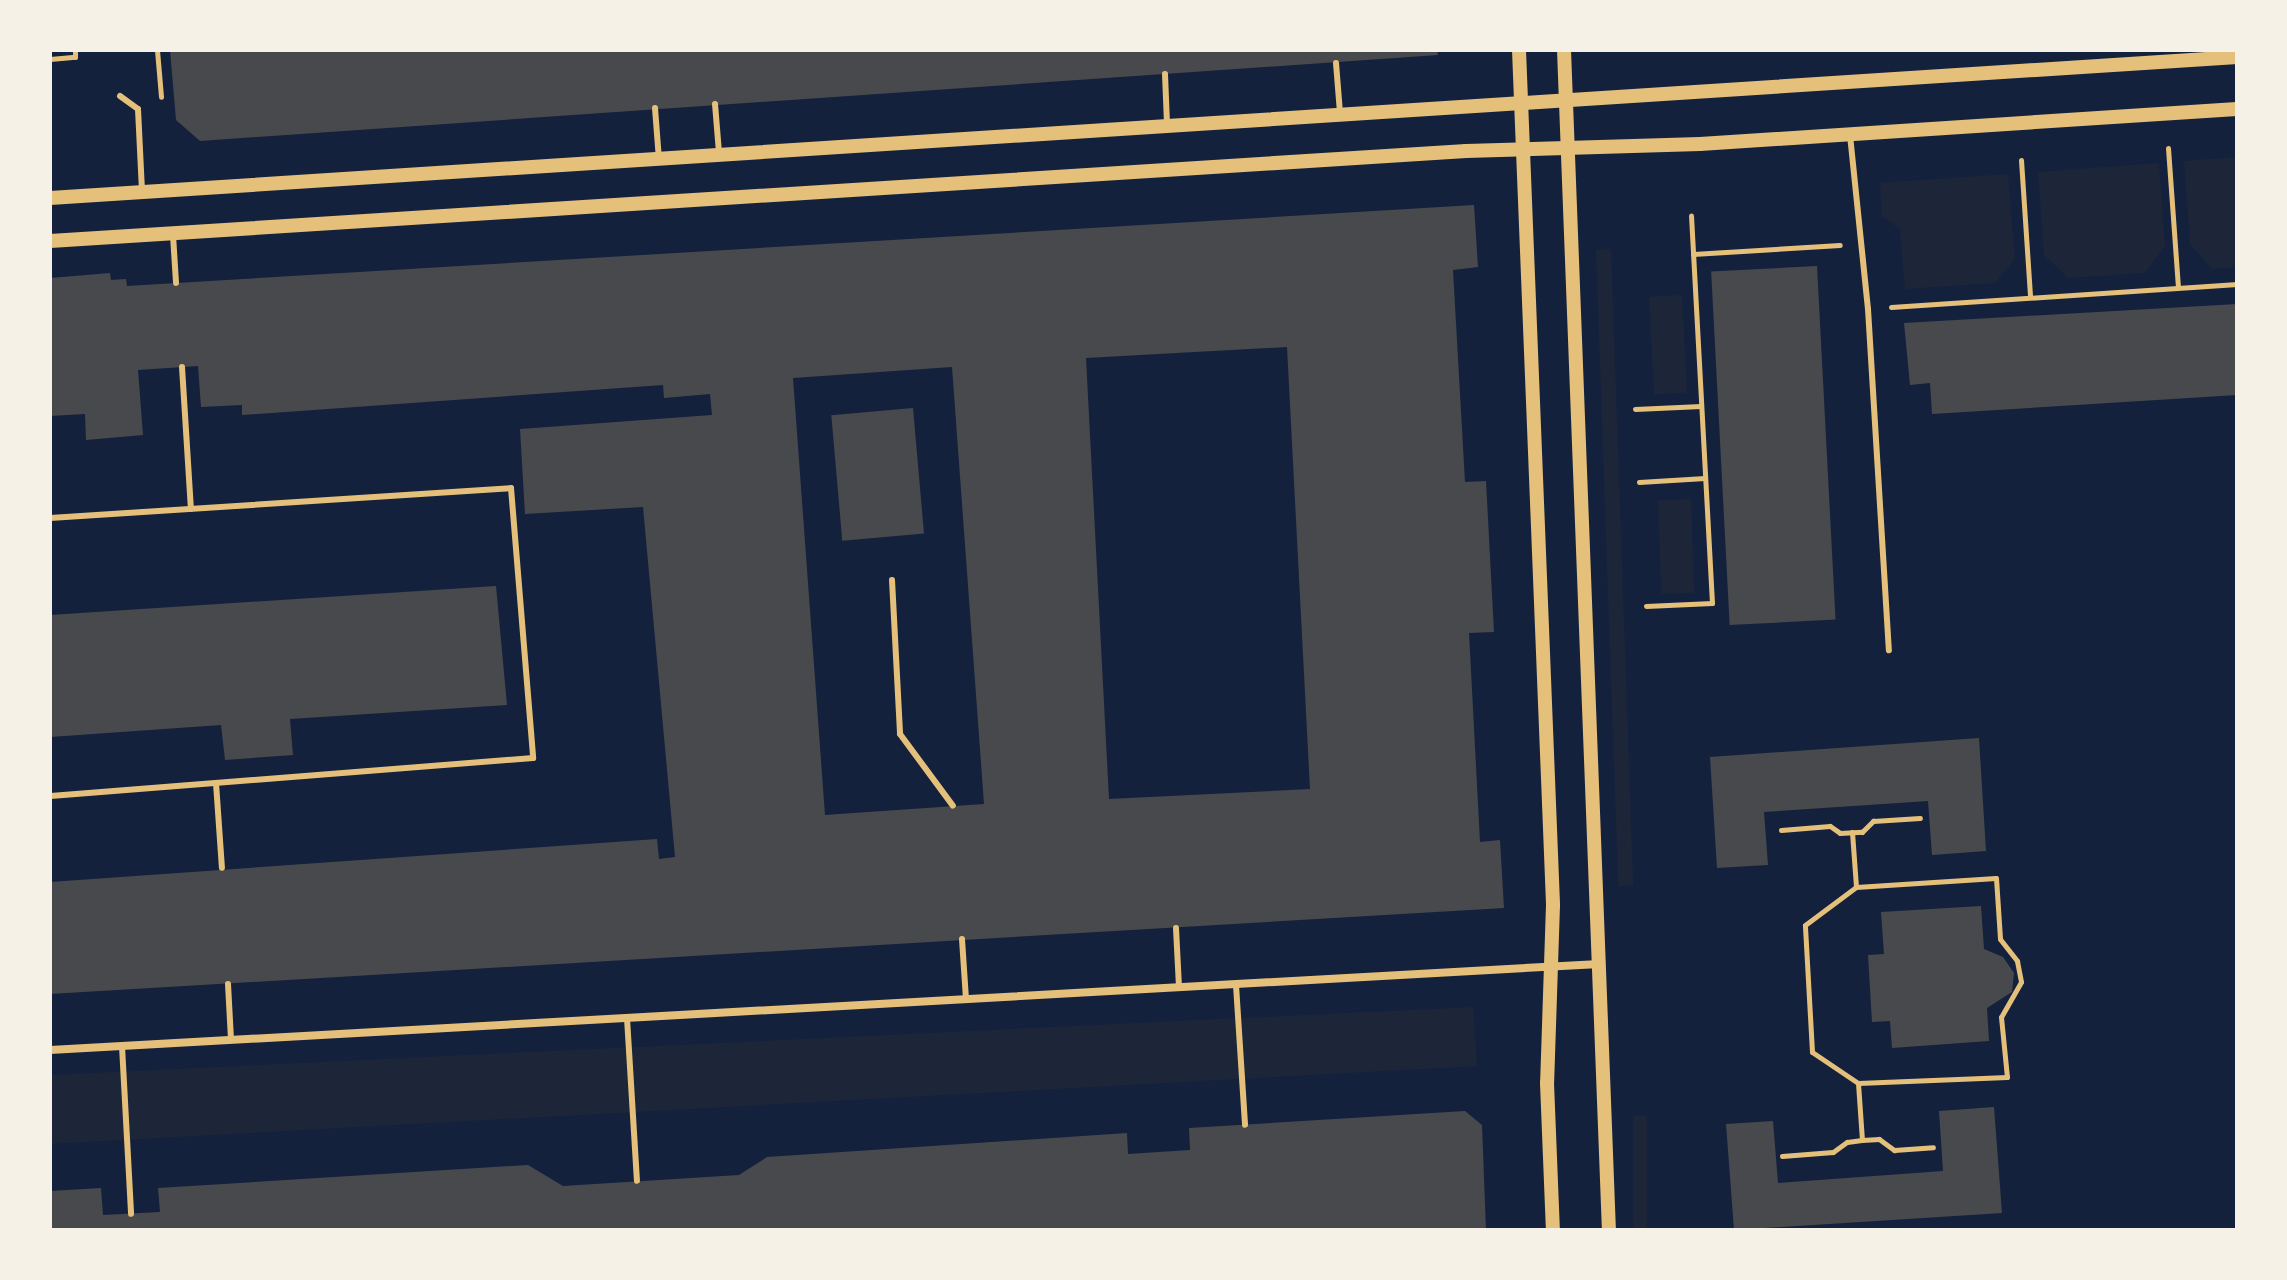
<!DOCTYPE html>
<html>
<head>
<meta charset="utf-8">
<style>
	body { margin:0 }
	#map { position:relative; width:2287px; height:1280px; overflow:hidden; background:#14213d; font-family:"Work Sans",sans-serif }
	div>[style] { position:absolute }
	.green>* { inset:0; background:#1d2539; transform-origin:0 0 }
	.building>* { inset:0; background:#48494c; transform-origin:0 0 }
	.path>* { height:5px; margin:-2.5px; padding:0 2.5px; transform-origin:2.5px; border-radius:2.5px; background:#e5c07b }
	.service>* { height:6px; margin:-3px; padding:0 3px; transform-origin:3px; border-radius:3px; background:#e5c07b }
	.minor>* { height:8px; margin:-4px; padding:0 4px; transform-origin:4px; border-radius:4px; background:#e5c07b }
	.tertiary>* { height:14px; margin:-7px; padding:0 7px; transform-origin:7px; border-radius:7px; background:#e5c07b }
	span { translate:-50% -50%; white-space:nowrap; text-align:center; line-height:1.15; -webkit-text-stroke:6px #f6f1e7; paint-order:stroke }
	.frame { position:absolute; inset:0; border:52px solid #f6f1e7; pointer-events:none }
</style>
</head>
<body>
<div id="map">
	<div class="green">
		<div style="clip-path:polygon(2237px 157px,2237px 267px,2212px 269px,2190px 244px,2184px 161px)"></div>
		<div style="clip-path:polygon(2159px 163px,2165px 246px,2145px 273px,2068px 278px,2044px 255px,2038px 172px)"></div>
		<div style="clip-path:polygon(2008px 174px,2015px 259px,1995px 283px,1905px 289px,1900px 229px,1882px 216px,1880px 183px)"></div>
		<div style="left:1611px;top:249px;width:637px;height:15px;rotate:88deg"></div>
		<div style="left:1682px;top:295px;width:98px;height:33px;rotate:87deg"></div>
		<div style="left:1691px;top:499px;width:94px;height:33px;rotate:88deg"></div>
		<div style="clip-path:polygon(1473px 1007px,1477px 1066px,50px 1144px,50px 1075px)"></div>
		<div style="left:1633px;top:1116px;width:14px;height:114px"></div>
	</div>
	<div class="building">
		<div style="clip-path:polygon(170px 50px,1437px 50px,1438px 55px,200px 141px,176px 120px)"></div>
		<div style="clip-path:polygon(evenodd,1474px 205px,1478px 267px,1453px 270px,1465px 482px,1486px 481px,1494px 632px,1469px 633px,1480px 842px,1500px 840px,1504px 908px,50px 994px,50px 882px,657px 839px,659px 859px,675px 857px,643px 507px,525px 514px,520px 429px,712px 415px,710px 394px,664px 398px,663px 385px,242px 415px,242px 405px,201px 407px,198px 366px,138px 370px,143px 435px,86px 440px,85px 414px,50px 416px,50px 278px,110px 273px,111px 280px,126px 279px,127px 286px,1474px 205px,1287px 347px,1310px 789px,1109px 799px,1086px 358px,1287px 347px,1474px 205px,952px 367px,984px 804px,825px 815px,793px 378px,952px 367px)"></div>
		<div style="left:1817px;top:266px;width:354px;height:106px;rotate:87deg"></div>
		<div style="clip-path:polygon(2237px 304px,2237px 395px,1932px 414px,1930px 383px,1910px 385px,1904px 323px)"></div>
		<div style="left:913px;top:408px;width:126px;height:82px;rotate:85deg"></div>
		<div style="clip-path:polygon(496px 586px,507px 705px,290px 719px,293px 755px,225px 760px,221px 725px,50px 737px,50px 615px)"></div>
		<div style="clip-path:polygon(1979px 738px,1986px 851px,1932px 855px,1928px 801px,1764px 812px,1768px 865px,1717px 868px,1710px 757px)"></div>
		<div style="clip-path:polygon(1981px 906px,1984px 949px,2003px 957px,2014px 973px,2012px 992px,1987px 1008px,1989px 1041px,1892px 1048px,1890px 1021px,1872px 1022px,1868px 955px,1884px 954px,1881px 912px)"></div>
		<div style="clip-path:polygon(1994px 1107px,2002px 1213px,1734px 1230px,1726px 1124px,1773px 1121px,1778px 1183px,1943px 1171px,1939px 1111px)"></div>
		<div style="clip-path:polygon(1465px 1111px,1482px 1125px,1486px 1230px,50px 1230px,50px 1191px,101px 1188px,103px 1215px,160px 1212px,158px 1188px,528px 1165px,563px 1186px,739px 1175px,767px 1157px,1127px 1133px,1128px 1154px,1190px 1150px,1189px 1128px)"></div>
	</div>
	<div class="path">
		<div style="left:157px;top:50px;width:47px;rotate:85.1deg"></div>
		<div style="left:50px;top:59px;width:25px;rotate:-5deg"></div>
		<div style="left:75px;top:57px;width:7px;rotate:-90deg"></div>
		<div style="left:2168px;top:148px;width:139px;rotate:85.9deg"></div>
		<div style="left:2021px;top:160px;width:137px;rotate:86.2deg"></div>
		<div style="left:1693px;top:254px;width:147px;rotate:-3.5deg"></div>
		<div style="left:1891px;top:307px;width:347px;rotate:-3.8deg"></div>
		<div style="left:1635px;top:409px;width:66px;rotate:-2.6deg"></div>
		<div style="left:1639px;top:482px;width:66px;rotate:-3.5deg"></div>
		<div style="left:1646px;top:606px;width:66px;rotate:-2.6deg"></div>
		<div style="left:1712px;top:603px;width:388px;rotate:-93.1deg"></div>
		<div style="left:1781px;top:830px;width:49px;rotate:-4.7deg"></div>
		<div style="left:1830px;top:826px;width:12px;rotate:35deg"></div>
		<div style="left:1840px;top:833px;width:22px;rotate:-3deg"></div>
		<div style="left:1862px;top:832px;width:16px;rotate:-45deg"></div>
		<div style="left:1873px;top:821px;width:47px;rotate:-3.7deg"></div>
		<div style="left:1852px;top:832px;width:55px;rotate:85.8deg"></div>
		<div style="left:1996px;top:878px;width:61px;rotate:86.2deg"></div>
		<div style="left:2000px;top:939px;width:28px;rotate:52deg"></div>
		<div style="left:2017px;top:961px;width:21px;rotate:79deg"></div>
		<div style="left:2021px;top:982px;width:40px;rotate:119.7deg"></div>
		<div style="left:2001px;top:1017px;width:60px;rotate:84.3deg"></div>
		<div style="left:2007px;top:1077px;width:149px;rotate:177.7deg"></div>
		<div style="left:1858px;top:1083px;width:55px;rotate:-146deg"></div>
		<div style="left:1812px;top:1052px;width:127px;rotate:-93.2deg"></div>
		<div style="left:1805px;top:925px;width:64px;rotate:-36.7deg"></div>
		<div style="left:1856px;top:887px;width:140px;rotate:-3.7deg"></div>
		<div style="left:1858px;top:1083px;width:57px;rotate:86deg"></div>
		<div style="left:1782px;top:1156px;width:51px;rotate:-4.5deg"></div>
		<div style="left:1833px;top:1152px;width:17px;rotate:-36deg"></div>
		<div style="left:1847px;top:1142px;width:15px;rotate:-8deg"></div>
		<div style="left:1862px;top:1140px;width:17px;rotate:-3deg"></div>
		<div style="left:1879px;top:1139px;width:19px;rotate:36deg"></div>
		<div style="left:1894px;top:1150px;width:39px;rotate:-4deg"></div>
	</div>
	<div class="service">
		<div style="left:1336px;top:63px;width:50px;rotate:85.4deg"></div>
		<div style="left:1165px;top:74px;width:50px;rotate:87.7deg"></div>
		<div style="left:120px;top:96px;width:22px;rotate:36deg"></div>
		<div style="left:138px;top:109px;width:82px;rotate:87.2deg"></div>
		<div style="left:715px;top:104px;width:49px;rotate:85.3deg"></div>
		<div style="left:655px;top:108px;width:52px;rotate:85.6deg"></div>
		<div style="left:1850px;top:135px;width:175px;rotate:84.1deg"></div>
		<div style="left:1868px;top:309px;width:342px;rotate:86.5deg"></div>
		<div style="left:173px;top:235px;width:48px;rotate:86.4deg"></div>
		<div style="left:182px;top:367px;width:142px;rotate:86.4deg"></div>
		<div style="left:50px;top:518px;width:462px;rotate:-3.7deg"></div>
		<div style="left:511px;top:488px;width:271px;rotate:85.3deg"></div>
		<div style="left:533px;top:758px;width:484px;rotate:175.5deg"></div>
		<div style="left:892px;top:580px;width:154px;rotate:87deg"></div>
		<div style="left:900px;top:734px;width:89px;rotate:53.6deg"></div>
		<div style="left:216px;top:783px;width:85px;rotate:86deg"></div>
		<div style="left:1176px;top:928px;width:60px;rotate:87.1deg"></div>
		<div style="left:962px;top:939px;width:60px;rotate:86.2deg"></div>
		<div style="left:228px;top:984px;width:56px;rotate:86.9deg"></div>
		<div style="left:1236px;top:985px;width:140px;rotate:86.3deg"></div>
		<div style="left:627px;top:1018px;width:163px;rotate:86.5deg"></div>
		<div style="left:122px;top:1046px;width:168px;rotate:86.9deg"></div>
	</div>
	<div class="minor">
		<div style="left:50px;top:1050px;width:1552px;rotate:-3.18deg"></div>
	</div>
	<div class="tertiary">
		<div style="left:1519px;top:50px;width:856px;rotate:87.72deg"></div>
		<div style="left:1553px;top:905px;width:178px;rotate:91.9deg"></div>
		<div style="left:1547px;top:1083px;width:147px;rotate:87.7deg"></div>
		<div style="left:1564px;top:50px;width:1181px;rotate:87.82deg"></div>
		<div style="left:50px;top:198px;width:2192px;rotate:-3.69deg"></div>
		<div style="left:50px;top:241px;width:1419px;rotate:-3.64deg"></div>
		<div style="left:1466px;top:151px;width:234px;rotate:-1.7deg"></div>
		<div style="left:1700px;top:144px;width:538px;rotate:-3.73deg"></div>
	</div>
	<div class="frame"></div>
</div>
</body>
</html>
